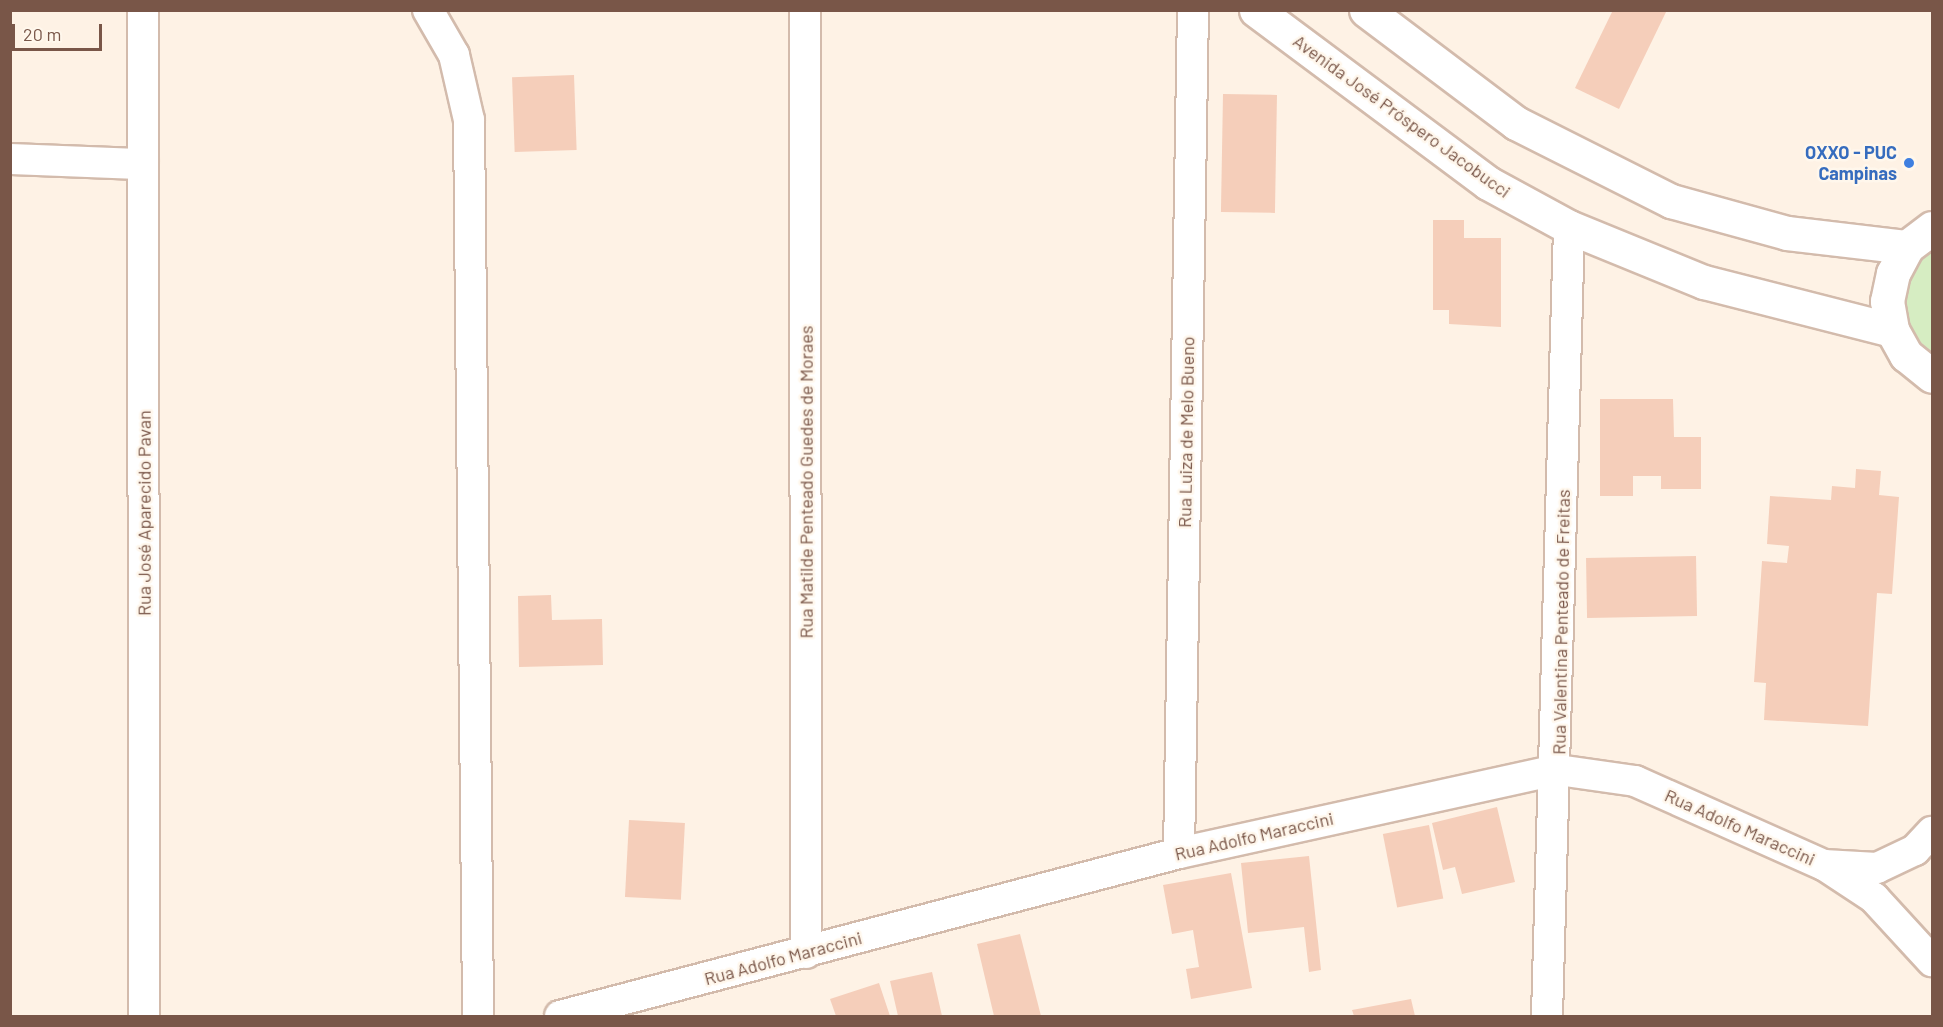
<!DOCTYPE html>
<html>
<head>
<meta charset="utf-8">
<style>
	body { margin:0 }
	#map { position:relative; width:1943px; height:1027px; overflow:hidden; background:#fef2e5; font-family:Barlow,sans-serif }
	div>[style] { position:absolute }
	.green>* { inset:0; background:#d6edc2 }
	.building>* { inset:0; background:#f5ceba; transform-origin:0 0 }
	.roads { filter:drop-shadow(2px 0 #d3bbac) drop-shadow(-2px 0 #d3bbac) drop-shadow(0 2px #d3bbac) drop-shadow(0 -2px #d3bbac) }
	.street>* { height:30px; margin:-15px; padding:0 15px; transform-origin:15px; border-radius:15px; background:#fff }
	.secondary>* { height:33px; margin:-16.5px; padding:0 16.5px; transform-origin:16.5px; border-radius:16.5px; background:#fff }
	.dots>* { width:16px; height:16px; translate:-50% -50%; box-sizing:border-box; border:3px solid #fff7ec; border-radius:50% }
	span { translate:-50% -50%; white-space:nowrap; text-align:center; line-height:1.15; -webkit-text-stroke:5px #fff7ec; paint-order:stroke }
	.street-label { font-size:18px; color:#795648 }
	.shop-label { font-size:18px; color:#366cbe; font-weight:700 }
	.right { translate:-100% -50%; text-align:right }
	.frame { position:absolute; inset:0; border:12px solid #795648; pointer-events:none }
	.scale { position:absolute; left:12px; top:24px; width:90px; height:27px; box-sizing:border-box; border:3px solid #795648; border-top:0; padding-left:8px; font-size:18px; line-height:21px; white-space:nowrap; color:#795648; -webkit-text-stroke:4px #fff7ec; paint-order:stroke }
</style>
</head>
<body>
<div id="map">
	<div class="green">
		<div style="clip-path:polygon(1932px 242px,1932px 362px,1904px 328px,1901px 285px,1909px 264px)"></div>
	</div>
	<div class="building">
		<div style="clip-path:polygon(1613px 10px,1667px 10px,1619px 109px,1575px 88px)"></div>
		<div style="left:574px;top:75px;width:75px;height:62px;rotate:88deg"></div>
		<div style="left:1223px;top:94px;width:54px;height:118px;rotate:1deg"></div>
		<div style="clip-path:polygon(1433px 220px,1464px 220px,1464px 238px,1501px 238px,1501px 327px,1449px 324px,1449px 310px,1433px 310px)"></div>
		<div style="clip-path:polygon(1600px 399px,1673px 399px,1674px 437px,1701px 437px,1701px 489px,1661px 489px,1661px 476px,1633px 476px,1633px 496px,1600px 496px)"></div>
		<div style="clip-path:polygon(1856px 469px,1881px 471px,1879px 495px,1899px 497px,1892px 594px,1877px 593px,1868px 726px,1764px 720px,1766px 683px,1754px 682px,1762px 561px,1787px 563px,1789px 546px,1767px 544px,1770px 496px,1831px 500px,1832px 486px,1855px 488px)"></div>
		<div style="left:1696px;top:556px;width:60px;height:110px;rotate:89deg"></div>
		<div style="clip-path:polygon(551px 595px,552px 620px,602px 619px,603px 665px,519px 667px,518px 596px)"></div>
		<div style="clip-path:polygon(1497px 807px,1515px 882px,1462px 894px,1455px 867px,1443px 870px,1432px 823px)"></div>
		<div style="left:629px;top:820px;width:56px;height:77px;rotate:3deg"></div>
		<div style="left:1429px;top:825px;width:75px;height:47px;rotate:79deg"></div>
		<div style="clip-path:polygon(1309px 856px,1321px 970px,1309px 972px,1304px 927px,1248px 933px,1241px 863px)"></div>
		<div style="clip-path:polygon(1231px 873px,1252px 988px,1191px 999px,1186px 969px,1199px 967px,1193px 930px,1172px 934px,1163px 885px)"></div>
		<div style="clip-path:polygon(1020px 934px,1041px 1016px,994px 1016px,977px 944px)"></div>
		<div style="clip-path:polygon(932px 972px,942px 1016px,898px 1016px,890px 981px)"></div>
		<div style="clip-path:polygon(879px 983px,890px 1016px,836px 1016px,830px 999px)"></div>
		<div style="clip-path:polygon(1411px 999px,1415px 1016px,1354px 1016px,1352px 1010px)"></div>
	</div>
	<div class="roads">
		<div class="street">
			<div style="left:143px;top:10px;width:1006px;rotate:89.94deg"></div>
			<div style="left:428px;top:10px;width:52px;rotate:60deg"></div>
			<div style="left:454px;top:55px;width:67px;rotate:77deg"></div>
			<div style="left:469px;top:120px;width:896px;rotate:89.42deg"></div>
			<div style="left:805px;top:10px;width:943px;rotate:89.94deg"></div>
			<div style="left:10px;top:159px;width:133px;rotate:2.2deg"></div>
			<div style="left:1179px;top:853px;width:843px;rotate:-89.05deg"></div>
			<div style="left:1824px;top:865px;width:60px;rotate:33.4deg"></div>
			<div style="left:1874px;top:898px;width:86px;rotate:47.4deg"></div>
			<div style="left:560px;top:1016px;width:640px;rotate:-14.75deg"></div>
			<div style="left:1179px;top:853px;width:388px;rotate:-12.4deg"></div>
			<div style="left:1558px;top:770px;width:78px;rotate:8.1deg"></div>
			<div style="left:1635px;top:781px;width:207px;rotate:24deg"></div>
			<div style="left:1824px;top:865px;width:53px;rotate:3.2deg"></div>
			<div style="left:1877px;top:868px;width:42px;rotate:-25.3deg"></div>
			<div style="left:1915px;top:850px;width:25px;rotate:-47deg"></div>
			<div style="left:1547px;top:1016px;width:789px;rotate:-88.4deg"></div>
		</div>
		<div class="secondary">
			<div style="left:1256px;top:10px;width:289px;rotate:36.7deg"></div>
			<div style="left:1488px;top:183px;width:92px;rotate:28.5deg"></div>
			<div style="left:1569px;top:227px;width:146px;rotate:22.2deg"></div>
			<div style="left:1704px;top:282px;width:194px;rotate:14.3deg"></div>
			<div style="left:1366px;top:10px;width:188px;rotate:37deg"></div>
			<div style="left:1516px;top:123px;width:174px;rotate:26.7deg"></div>
			<div style="left:1671px;top:201px;width:120px;rotate:15.4deg"></div>
			<div style="left:1787px;top:233px;width:121px;rotate:6.7deg"></div>
			<div style="left:1932px;top:228px;width:31px;rotate:143deg"></div>
			<div style="left:1907px;top:247px;width:30px;rotate:118deg"></div>
			<div style="left:1893px;top:273px;width:29px;rotate:102deg"></div>
			<div style="left:1887px;top:301px;width:29px;rotate:80deg"></div>
			<div style="left:1892px;top:330px;width:29px;rotate:61deg"></div>
			<div style="left:1906px;top:355px;width:33px;rotate:39deg"></div>
		</div>
	</div>
	<div class="dots">
		<div style="left:1909px;top:163px;background:#3f7fe0"></div>
	</div>
	<div class="street-label">
		<span style="left:1402px;top:116px;rotate:36deg">Avenida José Próspero Jacobucci</span>
		<span style="left:1186px;top:432px;rotate:-89deg">Rua Luiza de Melo Bueno</span>
		<span style="left:806px;top:482px;rotate:-90deg">Rua Matilde Penteado Guedes de Moraes</span>
		<span style="left:144px;top:513px;rotate:-90deg">Rua José Aparecido Pavan</span>
		<span style="left:1561px;top:622px;rotate:-89deg">Rua Valentina Penteado de Freitas</span>
		<span style="left:1740px;top:827px;rotate:24deg">Rua Adolfo Maraccini</span>
		<span style="left:1254px;top:836px;rotate:-13deg">Rua Adolfo Maraccini</span>
		<span style="left:783px;top:958px;rotate:-15deg">Rua Adolfo Maraccini</span>
	</div>
	<div class="shop-label">
		<span class="right" style="left:1897px;top:163px">OXXO - PUC<br>Campinas</span>
	</div>
	<div class="frame"></div>
	<div class="scale">20 m</div>
</div>
</body>
</html>
